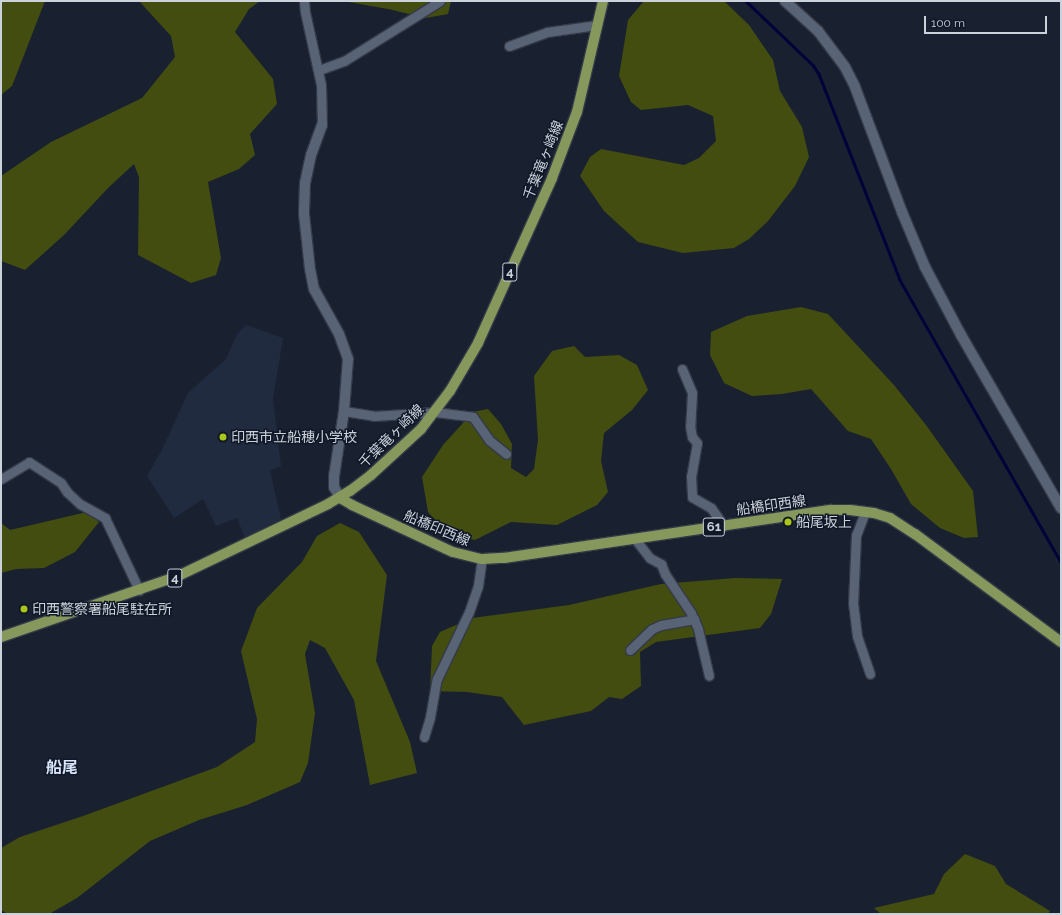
<!DOCTYPE html>
<html>
<head>
<meta charset="utf-8">
<style>
	body { margin:0 }
	#map { position:relative; width:1062px; height:915px; overflow:hidden; background:#192131; font-family:Raleway,"Noto Sans JP",sans-serif }
	div>[style] { position:absolute }
	.built>* { inset:0; background:#202b40 }
	.forest>* { inset:0; background:#424d0f }
	.stream>* { height:2.5px; margin:-1.25px; padding:0 1.25px; transform-origin:1.25px; border-radius:1.25px; background:#00023a }
	.roads { filter:drop-shadow(1px 0 #343a47) drop-shadow(-1px 0 #343a47) drop-shadow(0 1px #343a47) drop-shadow(0 -1px #343a47) }
	.minor>* { height:9px; margin:-4.5px; padding:0 4.5px; transform-origin:4.5px; border-radius:4.5px; background:#596376 }
	.tertiary>* { height:10px; margin:-5px; padding:0 5px; transform-origin:5px; border-radius:5px; background:#596376 }
	.primary>* { height:10px; margin:-5px; padding:0 5px; transform-origin:5px; border-radius:5px; background:#87985c }
	.dots>* { width:11px; height:11px; translate:-50% -50%; box-sizing:border-box; border:2px solid #101827; border-radius:50% }
	span { translate:-50% -50%; white-space:nowrap; text-align:center; line-height:1.15; -webkit-text-stroke:3px #101827; paint-order:stroke }
	.shield-label span { padding:1px 3px; background:#101827; border:1px solid; border-radius:3px; -webkit-text-stroke-width:0 }
	.shield-label { font-size:13px; color:#ccd2dc; font-weight:700 }
	.street-label { font-size:14px; color:#ccd2dc }
	.poi-label { font-size:14px; color:#ccd2dc }
	.left { translate:0 -50%; text-align:left }
	.quarter-label { font-size:16px; color:#d8e5fb; font-weight:700 }
	.frame { position:absolute; inset:0; border:2px solid #ccd2dc; pointer-events:none }
	.scale { position:absolute; left:924px; top:16px; width:123px; height:18px; box-sizing:border-box; border:2px solid #ccd2dc; border-top:0; padding-left:5px; font-size:12px; line-height:14px; white-space:nowrap; color:#ccd2dc; -webkit-text-stroke:3px #101827; paint-order:stroke }
</style>
</head>
<body>
<div id="map">
	<div class="built">
		<div style="clip-path:polygon(246px 325px,283px 338px,273px 399px,281px 466px,270px 470px,281px 519px,245px 538px,237px 518px,216px 526px,203px 499px,174px 518px,147px 476px,162px 450px,188px 393px,226px 359px,237px 334px)"></div>
	</div>
	<div class="forest">
		<div style="clip-path:polygon(1px 1px,45px 1px,12px 86px,1px 95px)"></div>
		<div style="clip-path:polygon(139px 1px,260px 1px,249px 9px,235px 32px,273px 79px,277px 104px,250px 134px,255px 155px,239px 169px,208px 182px,221px 258px,216px 275px,191px 283px,138px 255px,139px 177px,134px 164px,109px 187px,64px 235px,25px 270px,1px 261px,1px 176px,51px 142px,142px 98px,175px 57px,171px 36px)"></div>
		<div style="clip-path:polygon(343px 1px,451px 1px,448px 14px,426px 18px,388px 9px)"></div>
		<div style="clip-path:polygon(644px 1px,724px 1px,749px 25px,773px 60px,780px 91px,802px 127px,809px 157px,795px 186px,768px 221px,749px 239px,734px 248px,683px 253px,638px 242px,604px 211px,580px 176px,590px 157px,601px 149px,684px 165px,699px 158px,716px 141px,713px 116px,688px 105px,641px 110px,631px 102px,619px 76px,628px 20px)"></div>
		<div style="clip-path:polygon(801px 307px,828px 314px,894px 385px,926px 425px,973px 491px,978px 537px,964px 538px,940px 528px,911px 504px,891px 469px,871px 439px,848px 431px,811px 389px,782px 394px,752px 396px,724px 383px,710px 355px,711px 332px,747px 316px)"></div>
		<div style="clip-path:polygon(574px 346px,585px 357px,619px 355px,637px 365px,648px 390px,632px 410px,604px 433px,601px 461px,608px 492px,597px 505px,557px 525px,511px 522px,475px 540px,448px 534px,428px 512px,422px 477px,443px 445px,473px 412px,488px 409px,501px 424px,512px 444px,511px 468px,526px 477px,534px 469px,538px 440px,534px 376px,552px 351px)"></div>
		<div style="clip-path:polygon(87px 512px,99px 522px,75px 552px,44px 568px,16px 569px,1px 573px,1px 523px,10px 530px)"></div>
		<div style="clip-path:polygon(340px 523px,359px 532px,387px 575px,376px 661px,410px 742px,417px 773px,370px 785px,354px 700px,325px 648px,310px 640px,305px 654px,315px 713px,308px 763px,300px 782px,247px 805px,199px 820px,150px 841px,77px 898px,49px 914px,8px 914px,1px 910px,1px 848px,20px 837px,83px 816px,217px 767px,255px 742px,257px 719px,241px 651px,257px 608px,302px 562px,317px 536px)"></div>
		<div style="clip-path:polygon(735px 578px,782px 579px,771px 614px,760px 628px,656px 642px,640px 652px,641px 686px,622px 699px,609px 697px,591px 711px,524px 725px,502px 697px,467px 692px,430px 691px,432px 646px,440px 632px,472px 618px,569px 605px,661px 584px)"></div>
		<div style="clip-path:polygon(965px 854px,995px 866px,1006px 884px,1050px 911px,1048px 914px,881px 914px,874px 908px,934px 894px,944px 874px)"></div>
	</div>
	<div class="stream">
		<div style="left:746px;top:1px;width:93px;rotate:43.7deg"></div>
		<div style="left:813px;top:65px;width:11px;rotate:56deg"></div>
		<div style="left:819px;top:74px;width:221px;rotate:68.5deg"></div>
		<div style="left:900px;top:280px;width:325px;rotate:60.3deg"></div>
	</div>
	<div class="roads">
		<div class="minor">
			<div style="left:304px;top:1px;width:11px;rotate:85deg"></div>
			<div style="left:305px;top:12px;width:75px;rotate:77.6deg"></div>
			<div style="left:321px;top:85px;width:40px;rotate:88.6deg"></div>
			<div style="left:509px;top:46px;width:40px;rotate:-20.2deg"></div>
			<div style="left:547px;top:32px;width:50px;rotate:-8deg"></div>
			<div style="left:319px;top:70px;width:27px;rotate:-20deg"></div>
			<div style="left:344px;top:61px;width:113px;rotate:-32deg"></div>
			<div style="left:682px;top:369px;width:26px;rotate:67deg"></div>
			<div style="left:692px;top:393px;width:33px;rotate:93deg"></div>
			<div style="left:690px;top:426px;width:11px;rotate:80deg"></div>
			<div style="left:692px;top:437px;width:8px;rotate:50deg"></div>
			<div style="left:697px;top:443px;width:34px;rotate:100deg"></div>
			<div style="left:691px;top:476px;width:21px;rotate:87deg"></div>
			<div style="left:692px;top:497px;width:22px;rotate:30deg"></div>
			<div style="left:711px;top:508px;width:22px;rotate:54deg"></div>
			<div style="left:344px;top:411px;width:30px;rotate:9deg"></div>
			<div style="left:374px;top:416px;width:61px;rotate:-3.8deg"></div>
			<div style="left:435px;top:412px;width:38px;rotate:7deg"></div>
			<div style="left:473px;top:417px;width:28px;rotate:55deg"></div>
			<div style="left:489px;top:440px;width:22px;rotate:39deg"></div>
			<div style="left:1px;top:479px;width:33px;rotate:-31deg"></div>
			<div style="left:29px;top:462px;width:38px;rotate:33deg"></div>
			<div style="left:61px;top:483px;width:11px;rotate:56deg"></div>
			<div style="left:67px;top:492px;width:18px;rotate:43deg"></div>
			<div style="left:80px;top:504px;width:29px;rotate:29deg"></div>
			<div style="left:105px;top:518px;width:80px;rotate:64.7deg"></div>
			<div style="left:865px;top:512px;width:25px;rotate:111deg"></div>
			<div style="left:856px;top:535px;width:68px;rotate:92.5deg"></div>
			<div style="left:853px;top:603px;width:33px;rotate:83deg"></div>
			<div style="left:857px;top:636px;width:40px;rotate:71.1deg"></div>
			<div style="left:635px;top:539px;width:24px;rotate:52deg"></div>
			<div style="left:650px;top:558px;width:13px;rotate:29deg"></div>
			<div style="left:661px;top:564px;width:11px;rotate:68deg"></div>
			<div style="left:665px;top:574px;width:47px;rotate:56.3deg"></div>
			<div style="left:691px;top:613px;width:17px;rotate:66deg"></div>
			<div style="left:698px;top:629px;width:48px;rotate:76.8deg"></div>
			<div style="left:630px;top:650px;width:30px;rotate:-44deg"></div>
			<div style="left:652px;top:629px;width:10px;rotate:-24deg"></div>
			<div style="left:661px;top:625px;width:34px;rotate:-10deg"></div>
			<div style="left:424px;top:737px;width:21px;rotate:-73deg"></div>
			<div style="left:430px;top:717px;width:39px;rotate:-80deg"></div>
			<div style="left:437px;top:679px;width:74px;rotate:-64.5deg"></div>
			<div style="left:469px;top:612px;width:28px;rotate:-71deg"></div>
			<div style="left:478px;top:586px;width:27px;rotate:-82deg"></div>
		</div>
		<div class="tertiary">
			<div style="left:785px;top:1px;width:45px;rotate:42.3deg"></div>
			<div style="left:818px;top:31px;width:45px;rotate:53.1deg"></div>
			<div style="left:845px;top:67px;width:22px;rotate:63deg"></div>
			<div style="left:855px;top:87px;width:134px;rotate:69.4deg"></div>
			<div style="left:902px;top:212px;width:60px;rotate:67.3deg"></div>
			<div style="left:925px;top:267px;width:77px;rotate:62.1deg"></div>
			<div style="left:961px;top:335px;width:200px;rotate:60deg"></div>
			<div style="left:322px;top:125px;width:32px;rotate:110deg"></div>
			<div style="left:311px;top:155px;width:29px;rotate:102deg"></div>
			<div style="left:305px;top:183px;width:31px;rotate:92deg"></div>
			<div style="left:304px;top:214px;width:55px;rotate:83.8deg"></div>
			<div style="left:310px;top:269px;width:20px;rotate:79deg"></div>
			<div style="left:314px;top:289px;width:51px;rotate:60.9deg"></div>
			<div style="left:339px;top:334px;width:27px;rotate:70deg"></div>
			<div style="left:348px;top:359px;width:52px;rotate:94.4deg"></div>
			<div style="left:344px;top:411px;width:66px;rotate:98.7deg"></div>
			<div style="left:334px;top:476px;width:11px;rotate:90deg"></div>
			<div style="left:334px;top:487px;width:13px;rotate:61deg"></div>
		</div>
		<div class="primary">
			<div style="left:340px;top:498px;width:14px;rotate:30deg"></div>
			<div style="left:352px;top:505px;width:111px;rotate:25deg"></div>
			<div style="left:453px;top:552px;width:30px;rotate:14deg"></div>
			<div style="left:482px;top:559px;width:22px;rotate:-3deg"></div>
			<div style="left:504px;top:558px;width:331px;rotate:-8.4deg"></div>
			<div style="left:831px;top:510px;width:19px"></div>
			<div style="left:850px;top:510px;width:24px;rotate:7deg"></div>
			<div style="left:874px;top:513px;width:17px;rotate:17deg"></div>
			<div style="left:890px;top:518px;width:30px;rotate:33deg"></div>
			<div style="left:915px;top:534px;width:182px;rotate:36.5deg"></div>
			<div style="left:1px;top:637px;width:187px;rotate:-19deg"></div>
			<div style="left:178px;top:576px;width:166px;rotate:-25.6deg"></div>
			<div style="left:328px;top:504px;width:26px;rotate:-31deg"></div>
			<div style="left:350px;top:491px;width:26px;rotate:-37deg"></div>
			<div style="left:371px;top:475px;width:68px;rotate:-42.6deg"></div>
			<div style="left:421px;top:429px;width:48px;rotate:-52.7deg"></div>
			<div style="left:450px;top:391px;width:56px;rotate:-59.7deg"></div>
			<div style="left:478px;top:343px;width:181px;rotate:-65.8deg"></div>
			<div style="left:552px;top:178px;width:71px;rotate:-69.3deg"></div>
			<div style="left:577px;top:112px;width:114px;rotate:-76.8deg"></div>
		</div>
	</div>
	<div class="dots">
		<div style="left:223px;top:437px;background:#aac718"></div>
		<div style="left:788px;top:522px;background:#aac718"></div>
		<div style="left:24px;top:609px;background:#aac718"></div>
	</div>
	<div class="shield-label">
		<span style="left:510px;top:272px">4</span>
		<span style="left:714px;top:527px">61</span>
		<span style="left:175px;top:578px">4</span>
	</div>
	<div class="street-label">
		<span style="left:543px;top:160px;rotate:-68deg">千葉竜ヶ崎線</span>
		<span style="left:391px;top:436px;rotate:-44deg">千葉竜ヶ崎線</span>
		<span style="left:771px;top:505px;rotate:-8deg">船橋印西線</span>
		<span style="left:437px;top:528px;rotate:23deg">船橋印西線</span>
	</div>
	<div class="poi-label">
		<span class="left" style="left:231px;top:437px">印西市立船穂小学校</span>
		<span class="left" style="left:796px;top:522px">船尾坂上</span>
		<span class="left" style="left:32px;top:609px">印西警察署船尾駐在所</span>
	</div>
	<div class="quarter-label">
		<span style="left:62px;top:768px">船尾</span>
	</div>
	<div class="frame"></div>
	<div class="scale">100 m</div>
</div>
</body>
</html>
